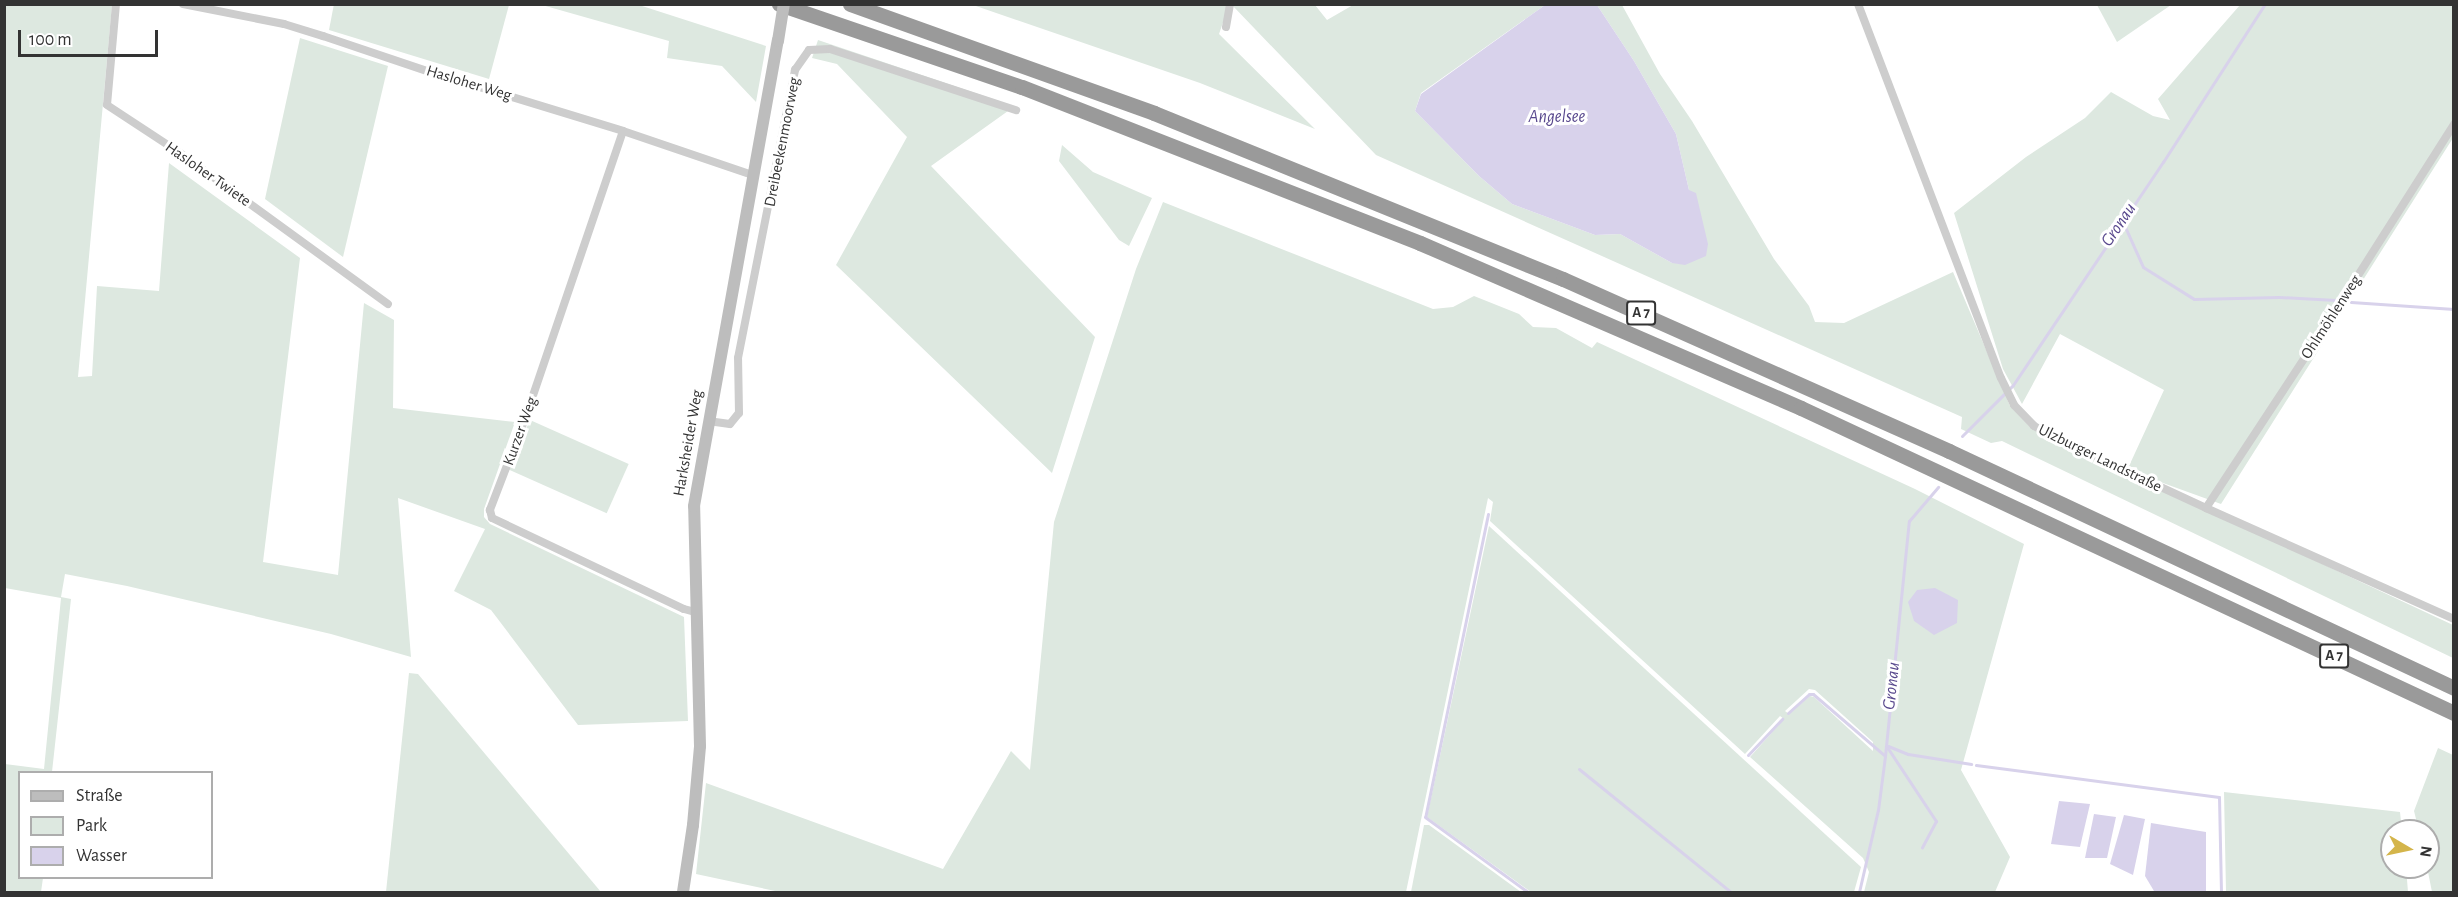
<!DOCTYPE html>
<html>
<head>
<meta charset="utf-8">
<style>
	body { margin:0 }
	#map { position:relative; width:2458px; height:897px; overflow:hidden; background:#fff; font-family:"Alegreya Sans",sans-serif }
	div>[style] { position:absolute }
	.green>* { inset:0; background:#dde8e0; transform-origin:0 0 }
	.water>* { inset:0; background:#d8d2eb }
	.stream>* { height:3px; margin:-1.5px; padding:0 1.5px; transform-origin:1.5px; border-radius:1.5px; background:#d8d2eb }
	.street>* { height:8px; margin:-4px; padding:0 4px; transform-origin:4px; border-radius:4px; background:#cdcdcd }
	.secondary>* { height:12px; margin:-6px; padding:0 6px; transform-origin:6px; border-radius:6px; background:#bdbdbd }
	.highway>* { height:15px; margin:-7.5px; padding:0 7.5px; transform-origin:7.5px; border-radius:7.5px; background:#9a9a9a }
	.secondary-bridge>* { height:12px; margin:-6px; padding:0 6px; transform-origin:6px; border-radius:6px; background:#bdbdbd }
	span { translate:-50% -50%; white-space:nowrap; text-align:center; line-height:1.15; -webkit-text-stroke:6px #fff; paint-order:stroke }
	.shield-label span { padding:2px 4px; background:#fff; border:2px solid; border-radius:4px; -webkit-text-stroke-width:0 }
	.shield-label { font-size:15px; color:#333; font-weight:700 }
	.street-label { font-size:16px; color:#333 }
	.water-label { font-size:18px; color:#58488d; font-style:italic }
	.frame { position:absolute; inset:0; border:6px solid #333; pointer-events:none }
	.legend { position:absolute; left:18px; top:771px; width:195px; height:108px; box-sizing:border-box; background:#fff; border:2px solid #adadad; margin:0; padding:8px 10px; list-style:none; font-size:18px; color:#333 }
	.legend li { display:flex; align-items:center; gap:12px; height:30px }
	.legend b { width:30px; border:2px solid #adadad }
	.north { position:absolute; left:2380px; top:819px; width:60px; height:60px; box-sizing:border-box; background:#fff; border:2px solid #adadad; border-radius:50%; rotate:99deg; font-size:16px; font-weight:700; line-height:24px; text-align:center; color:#333 }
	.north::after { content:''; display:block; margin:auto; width:21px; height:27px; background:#d4b54b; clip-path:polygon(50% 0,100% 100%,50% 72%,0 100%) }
	.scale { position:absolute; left:18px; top:30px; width:140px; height:27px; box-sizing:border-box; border:3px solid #333; border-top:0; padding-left:8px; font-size:18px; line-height:21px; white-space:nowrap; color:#333; -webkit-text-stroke:4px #fff; paint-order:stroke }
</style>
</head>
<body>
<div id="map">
	<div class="green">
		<div style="clip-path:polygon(334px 4px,509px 4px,509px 5px,489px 79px,329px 30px)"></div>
		<div style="clip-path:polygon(5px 5px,112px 5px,78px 377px,92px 376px,97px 286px,159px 291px,169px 163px,300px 258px,263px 562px,338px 575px,364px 303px,394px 320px,393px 408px,515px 422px,484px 509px,484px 517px,490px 524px,684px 617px,688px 721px,578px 725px,491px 610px,454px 591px,485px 529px,398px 498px,411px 657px,331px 634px,127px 586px,65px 574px,61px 597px,71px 599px,52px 772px,20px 772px,20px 878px,43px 878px,41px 892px,5px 892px,5px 764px,44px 769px,61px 598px,5px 588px)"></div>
		<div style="clip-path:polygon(542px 5px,639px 5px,766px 46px,756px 102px,722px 66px,667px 58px,669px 41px)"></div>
		<div style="clip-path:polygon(973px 5px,1229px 5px,1219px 34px,1315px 129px,1200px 83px)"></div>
		<div style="clip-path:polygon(1232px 5px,1315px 5px,1327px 20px,1353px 5px,1545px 5px,1421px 93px,1415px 111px,1479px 176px,1512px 204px,1595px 235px,1620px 234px,1672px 263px,1689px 190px,1676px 134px,1634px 61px,1597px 5px,1622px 5px,1660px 74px,1692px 121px,1774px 259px,1809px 306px,1815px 322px,1844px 323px,1953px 272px,2010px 406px,2031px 428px,2453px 625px,2453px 658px,2002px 441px,1991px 443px,1961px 429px,1962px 417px,1376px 155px)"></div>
		<div style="clip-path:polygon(2097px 5px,2171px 5px,2117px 42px)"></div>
		<div style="clip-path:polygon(2240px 5px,2453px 5px,2453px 138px,2221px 504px,2152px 479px,2129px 466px,2164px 390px,2060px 334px,2022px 404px,2003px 369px,1954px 213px,2026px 157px,2085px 118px,2111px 92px,2153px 116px,2170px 120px,2158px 99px)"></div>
		<div style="clip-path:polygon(300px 38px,388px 66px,343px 257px,265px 199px)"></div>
		<div style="clip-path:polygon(818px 40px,999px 101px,1008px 111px,931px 166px,1095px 337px,1052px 473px,836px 265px,907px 137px,837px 64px,812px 58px)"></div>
		<div style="clip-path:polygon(1062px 145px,1093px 172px,1152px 198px,1129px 246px,1119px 240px,1059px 161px)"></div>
		<div style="clip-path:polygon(evenodd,1163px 202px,1433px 309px,1453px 307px,1474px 296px,1519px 314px,1533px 327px,1556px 328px,1592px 348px,1597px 342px,1915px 489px,2024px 544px,1961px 770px,2010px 857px,1995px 892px,1864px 892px,1869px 872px,1863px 858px,1750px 757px,1784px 719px,1780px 716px,1745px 754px,1490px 521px,1493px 502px,1488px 498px,1406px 892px,780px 892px,696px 874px,706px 783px,943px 869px,1011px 751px,1030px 770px,1054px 522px,1136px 269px,1163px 202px,1809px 689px,1815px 690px,1873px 742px,1873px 751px,1814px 697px,1810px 696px,1789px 714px,1785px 711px,1809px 689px)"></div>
		<div style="left:530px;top:420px;width:108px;height:54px;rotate:24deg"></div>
		<div style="clip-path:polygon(1489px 526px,1861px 867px,1854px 892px,1531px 892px,1427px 817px)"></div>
		<div style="clip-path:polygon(409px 673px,418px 674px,601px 892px,386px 892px)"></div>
		<div style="clip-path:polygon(2438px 748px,2453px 755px,2453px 892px,2432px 892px,2427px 867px,2428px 831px,2419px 831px,2414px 811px)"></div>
		<div style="clip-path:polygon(2224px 792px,2400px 812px,2402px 831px,2392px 831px,2392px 867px,2406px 867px,2408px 892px,2226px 892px)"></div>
		<div style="clip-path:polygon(1424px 825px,1429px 825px,1521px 892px,1411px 892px)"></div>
	</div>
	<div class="water">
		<div style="clip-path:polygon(1545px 5px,1597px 5px,1634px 61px,1676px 134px,1689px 190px,1696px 193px,1708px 244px,1706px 256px,1685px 265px,1672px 263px,1620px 234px,1595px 235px,1512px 204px,1479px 176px,1415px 111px,1421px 94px)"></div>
		<div style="clip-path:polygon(1935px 588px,1958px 600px,1957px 623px,1934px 635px,1914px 621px,1908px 602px,1917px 590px)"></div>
		<div style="clip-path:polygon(2059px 801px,2090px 804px,2080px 847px,2051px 844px)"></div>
		<div style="clip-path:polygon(2094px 814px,2116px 817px,2107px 858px,2085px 858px)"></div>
		<div style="clip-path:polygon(2124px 815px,2145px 819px,2133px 875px,2110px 864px)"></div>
		<div style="clip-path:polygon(2151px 823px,2206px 832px,2206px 892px,2154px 891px,2145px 876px)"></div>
	</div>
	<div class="stream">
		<div style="left:2122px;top:220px;width:51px;rotate:65.9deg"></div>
		<div style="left:2143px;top:267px;width:60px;rotate:32.1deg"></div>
		<div style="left:2194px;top:299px;width:85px;rotate:-1.3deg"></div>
		<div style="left:2279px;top:297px;width:57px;rotate:3deg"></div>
		<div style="left:2351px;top:302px;width:103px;rotate:3.9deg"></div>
		<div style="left:1962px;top:436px;width:72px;rotate:-45deg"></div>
		<div style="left:2013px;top:385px;width:269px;rotate:-56.1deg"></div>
		<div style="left:2163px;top:162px;width:188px;rotate:-57.2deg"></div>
		<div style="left:1488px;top:514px;width:309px;rotate:101.7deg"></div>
		<div style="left:1425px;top:817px;width:127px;rotate:36.1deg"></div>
		<div style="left:1788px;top:713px;width:28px;rotate:-42deg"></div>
		<div style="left:1809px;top:694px;width:4px"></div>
		<div style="left:1813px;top:694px;width:95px;rotate:40.7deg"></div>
		<div style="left:1888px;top:746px;width:22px;rotate:22deg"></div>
		<div style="left:1908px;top:754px;width:64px;rotate:9deg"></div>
		<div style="left:1887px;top:747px;width:89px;rotate:56.5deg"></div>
		<div style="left:1936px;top:821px;width:30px;rotate:118deg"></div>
		<div style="left:1748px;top:755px;width:50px;rotate:-46.6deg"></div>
		<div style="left:1976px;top:765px;width:245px;rotate:7.5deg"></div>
		<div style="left:2219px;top:797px;width:95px;rotate:88.8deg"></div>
		<div style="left:1579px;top:769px;width:196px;rotate:39deg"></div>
		<div style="left:1859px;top:892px;width:84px;rotate:-77deg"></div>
		<div style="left:1878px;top:810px;width:54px;rotate:-82.6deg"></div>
		<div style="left:1885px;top:756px;width:236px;rotate:-84.2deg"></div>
		<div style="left:1909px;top:521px;width:45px;rotate:-49.5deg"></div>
	</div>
	<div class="street">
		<div style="left:116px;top:4px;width:101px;rotate:95.1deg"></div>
		<div style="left:107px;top:105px;width:87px;rotate:33.3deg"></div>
		<div style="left:180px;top:153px;width:257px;rotate:36deg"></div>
		<div style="left:183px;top:4px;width:103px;rotate:11.2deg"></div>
		<div style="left:284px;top:24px;width:41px;rotate:17.1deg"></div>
		<div style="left:323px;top:36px;width:110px;rotate:18.6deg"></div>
		<div style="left:427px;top:71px;width:205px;rotate:17deg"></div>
		<div style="left:623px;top:131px;width:136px;rotate:18.8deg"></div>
		<div style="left:1858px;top:4px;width:400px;rotate:69.1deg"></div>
		<div style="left:2001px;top:378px;width:30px;rotate:64deg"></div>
		<div style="left:2014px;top:405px;width:29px;rotate:46deg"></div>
		<div style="left:2034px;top:426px;width:43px;rotate:27.8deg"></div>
		<div style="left:2072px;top:446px;width:148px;rotate:24.8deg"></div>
		<div style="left:2206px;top:508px;width:272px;rotate:24.1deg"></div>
		<div style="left:1226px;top:27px;width:23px;rotate:-80deg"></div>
		<div style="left:623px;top:131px;width:301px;rotate:108.8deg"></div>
		<div style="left:526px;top:416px;width:101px;rotate:111deg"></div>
		<div style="left:490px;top:510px;width:8px;rotate:76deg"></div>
		<div style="left:492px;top:518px;width:212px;rotate:25.4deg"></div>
		<div style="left:684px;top:609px;width:11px;rotate:15deg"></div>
		<div style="left:708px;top:421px;width:22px;rotate:8deg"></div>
		<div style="left:730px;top:424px;width:14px;rotate:-51deg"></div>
		<div style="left:739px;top:413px;width:55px;rotate:-91deg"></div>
		<div style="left:738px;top:358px;width:294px;rotate:-78.8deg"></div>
		<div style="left:795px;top:70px;width:24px;rotate:-55deg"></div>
		<div style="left:809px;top:50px;width:21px;rotate:-3deg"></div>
		<div style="left:830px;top:49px;width:196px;rotate:18.2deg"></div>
		<div style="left:2206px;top:508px;width:240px;rotate:-56.7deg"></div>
		<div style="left:2338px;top:307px;width:217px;rotate:-57.6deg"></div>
	</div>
	<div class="secondary">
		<div style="left:683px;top:892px;width:68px;rotate:-81.5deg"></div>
		<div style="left:693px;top:825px;width:79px;rotate:-84.9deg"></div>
		<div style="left:700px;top:746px;width:240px;rotate:-91.4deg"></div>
		<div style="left:694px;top:506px;width:473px;rotate:-79.8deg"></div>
	</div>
	<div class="highway">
		<div style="left:779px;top:4px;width:257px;rotate:18.9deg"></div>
		<div style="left:1022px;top:87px;width:427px;rotate:21.4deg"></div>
		<div style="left:1420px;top:243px;width:415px;rotate:23.4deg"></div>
		<div style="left:1801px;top:408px;width:721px;rotate:25.04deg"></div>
		<div style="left:850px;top:4px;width:323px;rotate:19.7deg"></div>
		<div style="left:1154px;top:113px;width:441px;rotate:22.1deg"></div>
		<div style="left:1563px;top:279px;width:423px;rotate:24deg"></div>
		<div style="left:1949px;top:451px;width:558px;rotate:25.14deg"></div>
	</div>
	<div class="secondary-bridge">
		<div style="left:778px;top:41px;width:37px;rotate:-81deg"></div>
	</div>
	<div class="shield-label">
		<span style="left:1641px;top:313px">A 7</span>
		<span style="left:2334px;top:656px">A 7</span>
	</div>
	<div class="street-label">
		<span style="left:469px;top:83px;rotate:17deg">Hasloher Weg</span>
		<span style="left:782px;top:142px;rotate:-79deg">Dreibeekenmoorweg</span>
		<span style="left:208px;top:174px;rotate:35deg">Hasloher Twiete</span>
		<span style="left:2331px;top:317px;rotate:-57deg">Ohlmöhlenweg</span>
		<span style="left:520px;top:431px;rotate:-70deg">Kurzer Weg</span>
		<span style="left:688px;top:443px;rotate:-80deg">Harksheider Weg</span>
		<span style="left:2100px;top:458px;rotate:26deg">Ulzburger Landstraße</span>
	</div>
	<div class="water-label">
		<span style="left:1557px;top:117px">Angelsee</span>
		<span style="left:2119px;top:225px;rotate:-56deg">Gronau</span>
		<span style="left:1892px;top:686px;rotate:-84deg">Gronau</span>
	</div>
	<div class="frame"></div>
	<ul class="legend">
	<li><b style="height:8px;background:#bdbdbd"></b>Straße</li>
	<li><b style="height:16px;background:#dde8e0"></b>Park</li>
	<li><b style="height:16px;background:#d8d2eb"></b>Wasser</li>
	</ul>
	<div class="north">N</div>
	<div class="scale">100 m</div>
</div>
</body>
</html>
